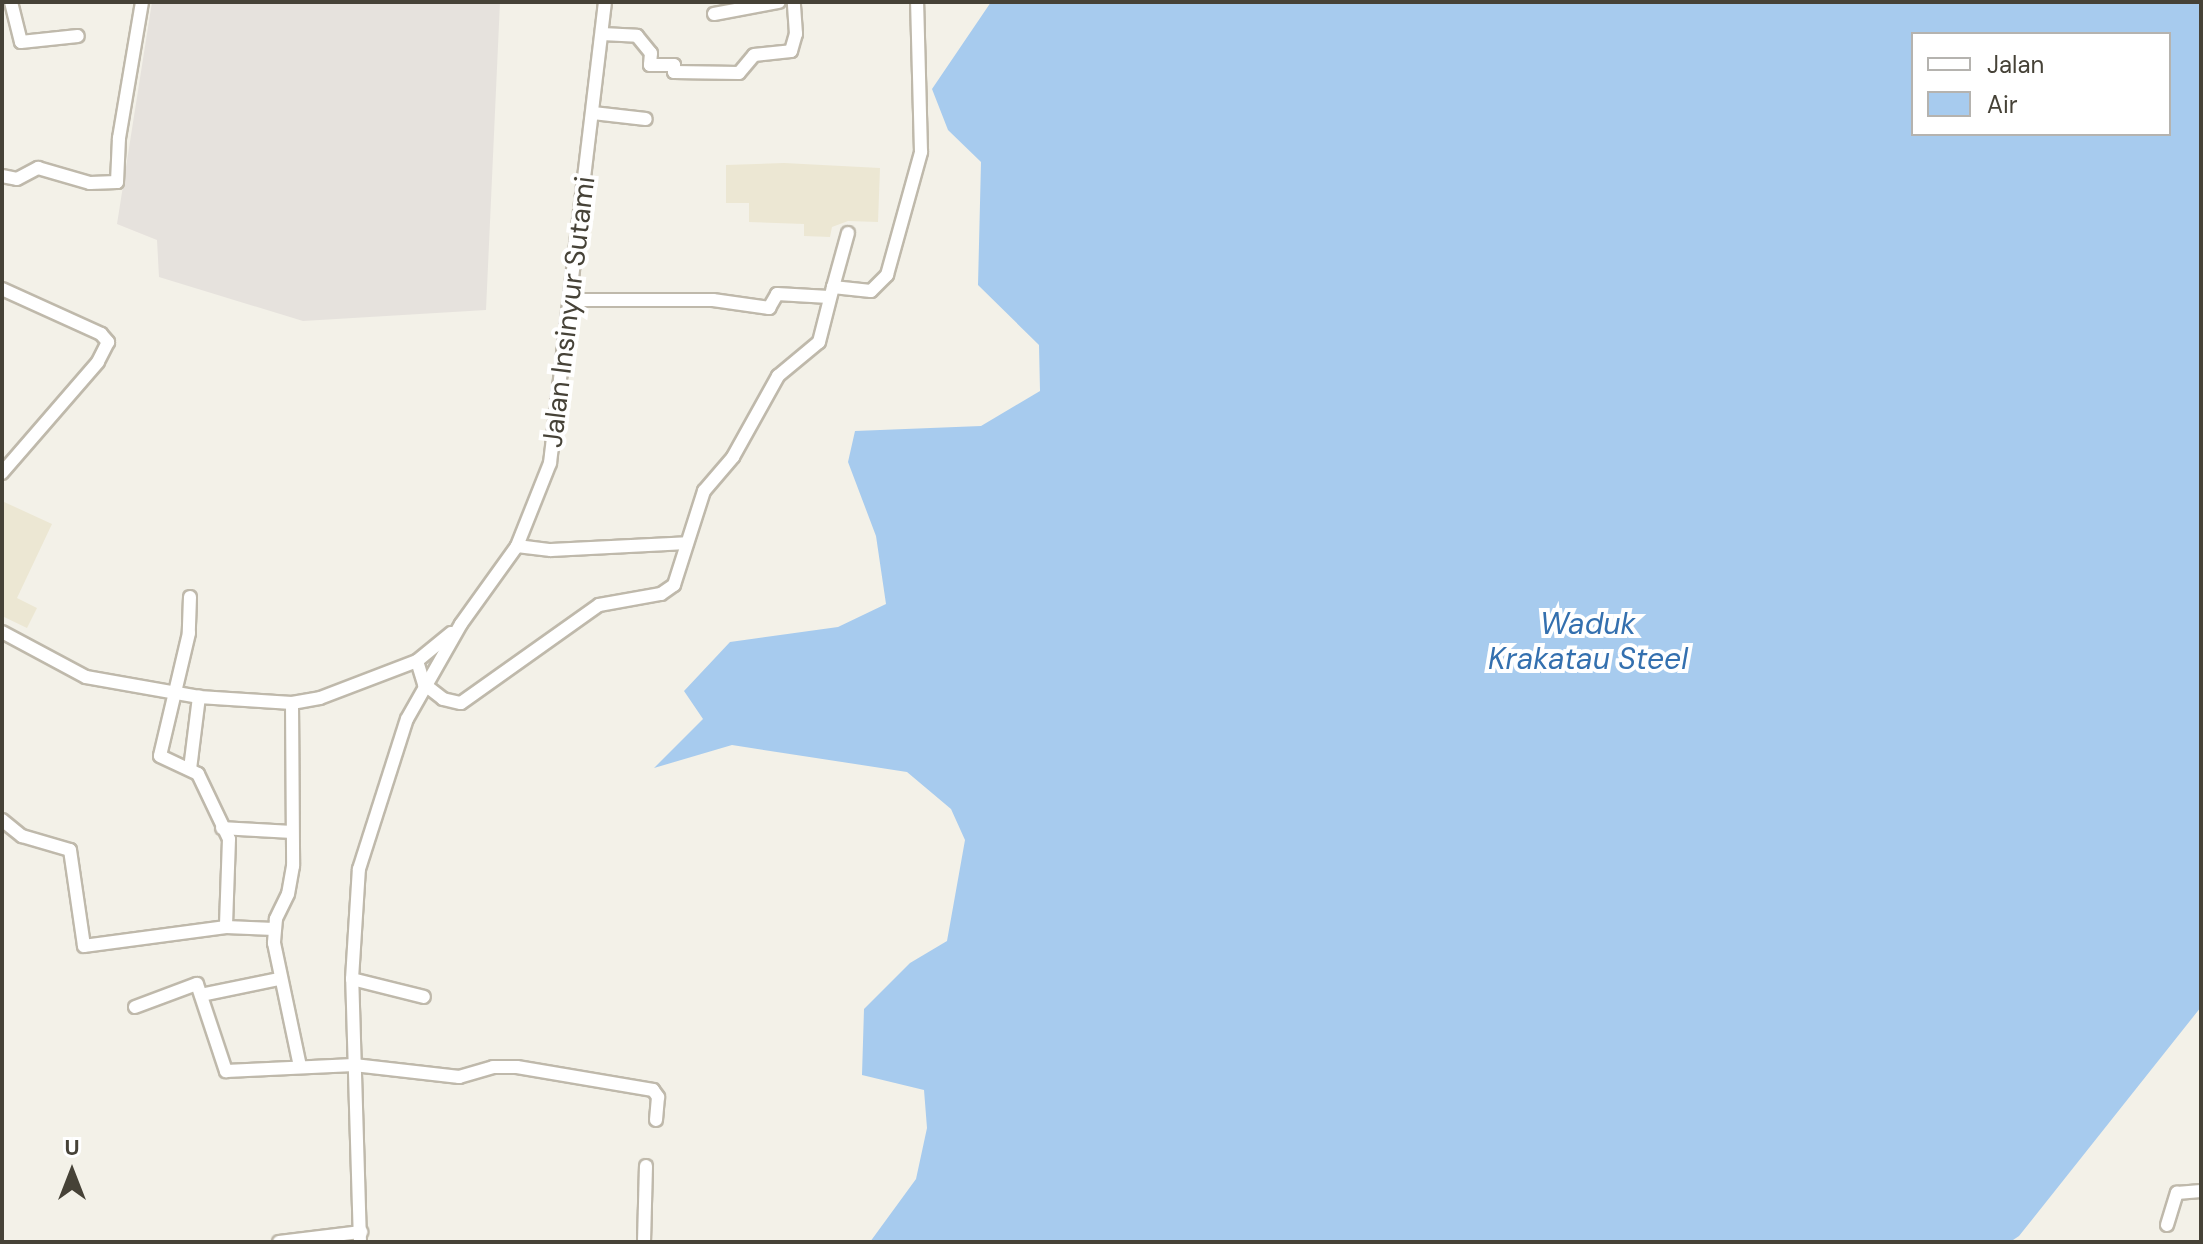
<!DOCTYPE html>
<html>
<head>
<meta charset="utf-8">
<style>
	body { margin:0 }
	#map { position:relative; width:2203px; height:1244px; overflow:hidden; background:#f3f1e8; font-family:"DM Sans",sans-serif }
	div>[style] { position:absolute }
	.industrial>* { inset:0; background:#e6e2dd }
	.education>* { inset:0; background:#ece7d3 }
	.water>* { inset:0; background:#a7cbee }
	.roads { filter:drop-shadow(2px 0 #bfb9ab) drop-shadow(-2px 0 #bfb9ab) drop-shadow(0 2px #bfb9ab) drop-shadow(0 -2px #bfb9ab) }
	.minor>* { height:12px; margin:-6px; padding:0 6px; transform-origin:6px; border-radius:6px; background:#fff }
	span { translate:-50% -50%; white-space:nowrap; text-align:center; line-height:1.15; -webkit-text-stroke:8px #fff; paint-order:stroke }
	.street-label { font-size:28px; color:#464237 }
	.water-label { font-size:30px; color:#3470af; font-style:italic }
	.frame { position:absolute; inset:0; border:4px solid #464237; pointer-events:none }
	.legend { position:absolute; left:1911px; top:32px; width:260px; height:104px; box-sizing:border-box; background:#fff; border:2px solid #b5b3af; margin:0; padding:10px 14px; list-style:none; font-size:24px; color:#464237 }
	.legend li { display:flex; align-items:center; gap:16px; height:40px }
	.legend b { width:40px; border:2px solid #b5b3af }
	.north { position:absolute; left:32px; top:1132px; width:80px; height:80px; -webkit-text-stroke:6px #fff; paint-order:stroke; rotate:0deg; font-size:22px; font-weight:700; line-height:32px; text-align:center; color:#464237 }
	.north::after { content:''; display:block; margin:auto; width:28px; height:36px; background:#464237; clip-path:polygon(50% 0,100% 100%,50% 72%,0 100%) }
</style>
</head>
<body>
<div id="map">
	<div class="industrial">
		<div style="clip-path:polygon(152px 2px,500px 2px,486px 310px,303px 321px,159px 277px,157px 240px,117px 224px)"></div>
	</div>
	<div class="education">
		<div style="clip-path:polygon(784px 163px,880px 168px,878px 222px,848px 221px,832px 227px,830px 237px,804px 236px,804px 224px,749px 222px,749px 203px,726px 203px,726px 165px)"></div>
		<div style="clip-path:polygon(2px 501px,52px 524px,17px 598px,37px 608px,27px 628px,2px 616px)"></div>
	</div>
	<div class="water">
		<div style="clip-path:polygon(evenodd,991px 2px,2201px 2px,2201px 1007px,2019px 1236px,2010px 1242px,870px 1242px,916px 1179px,927px 1128px,924px 1090px,862px 1075px,864px 1009px,910px 963px,947px 941px,965px 840px,951px 809px,907px 772px,732px 745px,654px 768px,703px 719px,684px 691px,730px 642px,838px 627px,886px 604px,876px 536px,848px 462px,855px 431px,981px 426px,1040px 391px,1039px 345px,978px 285px,981px 162px,948px 130px,932px 89px,991px 2px,1913px 34px,2169px 34px,2169px 134px,1913px 134px,1913px 34px)"></div>
	</div>
	<div class="roads">
		<div class="minor">
			<div style="left:11px;top:2px;width:41px;rotate:76deg"></div>
			<div style="left:21px;top:42px;width:57px;rotate:-6deg"></div>
			<div style="left:714px;top:14px;width:66px;rotate:-10.5deg"></div>
			<div style="left:602px;top:34px;width:35px;rotate:3deg"></div>
			<div style="left:637px;top:36px;width:22px;rotate:51deg"></div>
			<div style="left:651px;top:53px;width:12px;rotate:95deg"></div>
			<div style="left:650px;top:65px;width:24px"></div>
			<div style="left:674px;top:65px;width:7px;rotate:90deg"></div>
			<div style="left:674px;top:72px;width:65px;rotate:0.9deg"></div>
			<div style="left:739px;top:73px;width:23px;rotate:-50deg"></div>
			<div style="left:754px;top:55px;width:37px;rotate:-6deg"></div>
			<div style="left:791px;top:51px;width:18px;rotate:-74deg"></div>
			<div style="left:796px;top:34px;width:32px;rotate:-94deg"></div>
			<div style="left:593px;top:113px;width:53px;rotate:6.5deg"></div>
			<div style="left:2px;top:176px;width:15px;rotate:11deg"></div>
			<div style="left:17px;top:179px;width:24px;rotate:-28deg"></div>
			<div style="left:38px;top:168px;width:54px;rotate:16.1deg"></div>
			<div style="left:90px;top:183px;width:27px;rotate:-2deg"></div>
			<div style="left:117px;top:182px;width:44px;rotate:-87.4deg"></div>
			<div style="left:119px;top:138px;width:138px;rotate:-80.4deg"></div>
			<div style="left:833px;top:287px;width:56px;rotate:-74.5deg"></div>
			<div style="left:2px;top:289px;width:109px;rotate:24.4deg"></div>
			<div style="left:101px;top:334px;width:11px;rotate:49deg"></div>
			<div style="left:108px;top:342px;width:22px;rotate:117deg"></div>
			<div style="left:98px;top:362px;width:147px;rotate:130.9deg"></div>
			<div style="left:572px;top:300px;width:141px"></div>
			<div style="left:713px;top:300px;width:57px;rotate:8.1deg"></div>
			<div style="left:769px;top:308px;width:16px;rotate:-60deg"></div>
			<div style="left:777px;top:294px;width:52px;rotate:3.3deg"></div>
			<div style="left:517px;top:546px;width:34px;rotate:7deg"></div>
			<div style="left:551px;top:550px;width:136px;rotate:-2.9deg"></div>
			<div style="left:190px;top:597px;width:36px;rotate:92deg"></div>
			<div style="left:189px;top:633px;width:126px;rotate:103.3deg"></div>
			<div style="left:160px;top:756px;width:42px;rotate:25.3deg"></div>
			<div style="left:198px;top:774px;width:72px;rotate:64.5deg"></div>
			<div style="left:229px;top:839px;width:88px;rotate:92deg"></div>
			<div style="left:226px;top:927px;width:48px;rotate:2.4deg"></div>
			<div style="left:2px;top:632px;width:95px;rotate:28.2deg"></div>
			<div style="left:86px;top:677px;width:115px;rotate:10deg"></div>
			<div style="left:199px;top:697px;width:93px;rotate:3.7deg"></div>
			<div style="left:292px;top:703px;width:28px;rotate:-10deg"></div>
			<div style="left:320px;top:698px;width:104px;rotate:-20.9deg"></div>
			<div style="left:417px;top:661px;width:44px;rotate:-39.5deg"></div>
			<div style="left:417px;top:661px;width:24px;rotate:73deg"></div>
			<div style="left:424px;top:684px;width:24px;rotate:38deg"></div>
			<div style="left:443px;top:699px;width:18px;rotate:13deg"></div>
			<div style="left:461px;top:703px;width:169px;rotate:-35.4deg"></div>
			<div style="left:599px;top:605px;width:63px;rotate:-10.1deg"></div>
			<div style="left:661px;top:594px;width:16px;rotate:-35deg"></div>
			<div style="left:674px;top:585px;width:99px;rotate:-72.3deg"></div>
			<div style="left:704px;top:491px;width:45px;rotate:-49.5deg"></div>
			<div style="left:733px;top:457px;width:93px;rotate:-60.9deg"></div>
			<div style="left:778px;top:376px;width:53px;rotate:-39.7deg"></div>
			<div style="left:819px;top:342px;width:57px;rotate:-75.7deg"></div>
			<div style="left:833px;top:287px;width:38px;rotate:6deg"></div>
			<div style="left:871px;top:291px;width:23px;rotate:-45deg"></div>
			<div style="left:887px;top:275px;width:128px;rotate:-74.5deg"></div>
			<div style="left:921px;top:152px;width:150px;rotate:-91.5deg"></div>
			<div style="left:292px;top:703px;width:163px;rotate:89.6deg"></div>
			<div style="left:293px;top:866px;width:28px;rotate:100deg"></div>
			<div style="left:288px;top:894px;width:28px;rotate:116deg"></div>
			<div style="left:276px;top:919px;width:24px;rotate:95deg"></div>
			<div style="left:274px;top:943px;width:126px;rotate:78.1deg"></div>
			<div style="left:190px;top:769px;width:73px;rotate:-82.9deg"></div>
			<div style="left:2px;top:820px;width:26px;rotate:39deg"></div>
			<div style="left:22px;top:836px;width:50px;rotate:16.3deg"></div>
			<div style="left:70px;top:850px;width:97px;rotate:81.7deg"></div>
			<div style="left:84px;top:946px;width:143px;rotate:-7.6deg"></div>
			<div style="left:222px;top:828px;width:69px;rotate:3.3deg"></div>
			<div style="left:352px;top:979px;width:74px;rotate:14deg"></div>
			<div style="left:201px;top:995px;width:80px;rotate:-11.6deg"></div>
			<div style="left:135px;top:1007px;width:66px;rotate:-20.4deg"></div>
			<div style="left:197px;top:984px;width:92px;rotate:71.6deg"></div>
			<div style="left:226px;top:1071px;width:128px;rotate:-2.7deg"></div>
			<div style="left:354px;top:1065px;width:106px;rotate:6.5deg"></div>
			<div style="left:459px;top:1077px;width:35px;rotate:-16deg"></div>
			<div style="left:493px;top:1067px;width:24px"></div>
			<div style="left:517px;top:1067px;width:138px;rotate:9.6deg"></div>
			<div style="left:653px;top:1090px;width:9px;rotate:54deg"></div>
			<div style="left:658px;top:1097px;width:23px;rotate:95deg"></div>
			<div style="left:2167px;top:1225px;width:34px;rotate:-73deg"></div>
			<div style="left:2177px;top:1193px;width:24px;rotate:-5deg"></div>
			<div style="left:279px;top:1242px;width:83px;rotate:-7deg"></div>
			<div style="left:360px;top:1242px;width:263px;rotate:-91.7deg"></div>
			<div style="left:352px;top:979px;width:110px;rotate:-86.4deg"></div>
			<div style="left:359px;top:869px;width:157px;rotate:-72.3deg"></div>
			<div style="left:407px;top:719px;width:109px;rotate:-60.4deg"></div>
			<div style="left:461px;top:624px;width:96px;rotate:-54.3deg"></div>
			<div style="left:517px;top:546px;width:89px;rotate:-68.3deg"></div>
			<div style="left:550px;top:463px;width:464px;rotate:-83.2deg"></div>
			<div style="left:644px;top:1242px;width:76px;rotate:-88.5deg"></div>
		</div>
	</div>
	<div class="street-label">
		<span style="left:569px;top:312px;rotate:-83deg">Jalan Insinyur Sutami</span>
	</div>
	<div class="water-label">
		<span style="left:1588px;top:641px">Waduk<br>Krakatau Steel</span>
	</div>
	<div class="frame"></div>
	<ul class="legend">
	<li><b style="height:10px;background:#fff"></b>Jalan</li>
	<li><b style="height:22px;background:#a7cbee"></b>Air</li>
	</ul>
	<div class="north">U</div>
</div>
</body>
</html>
